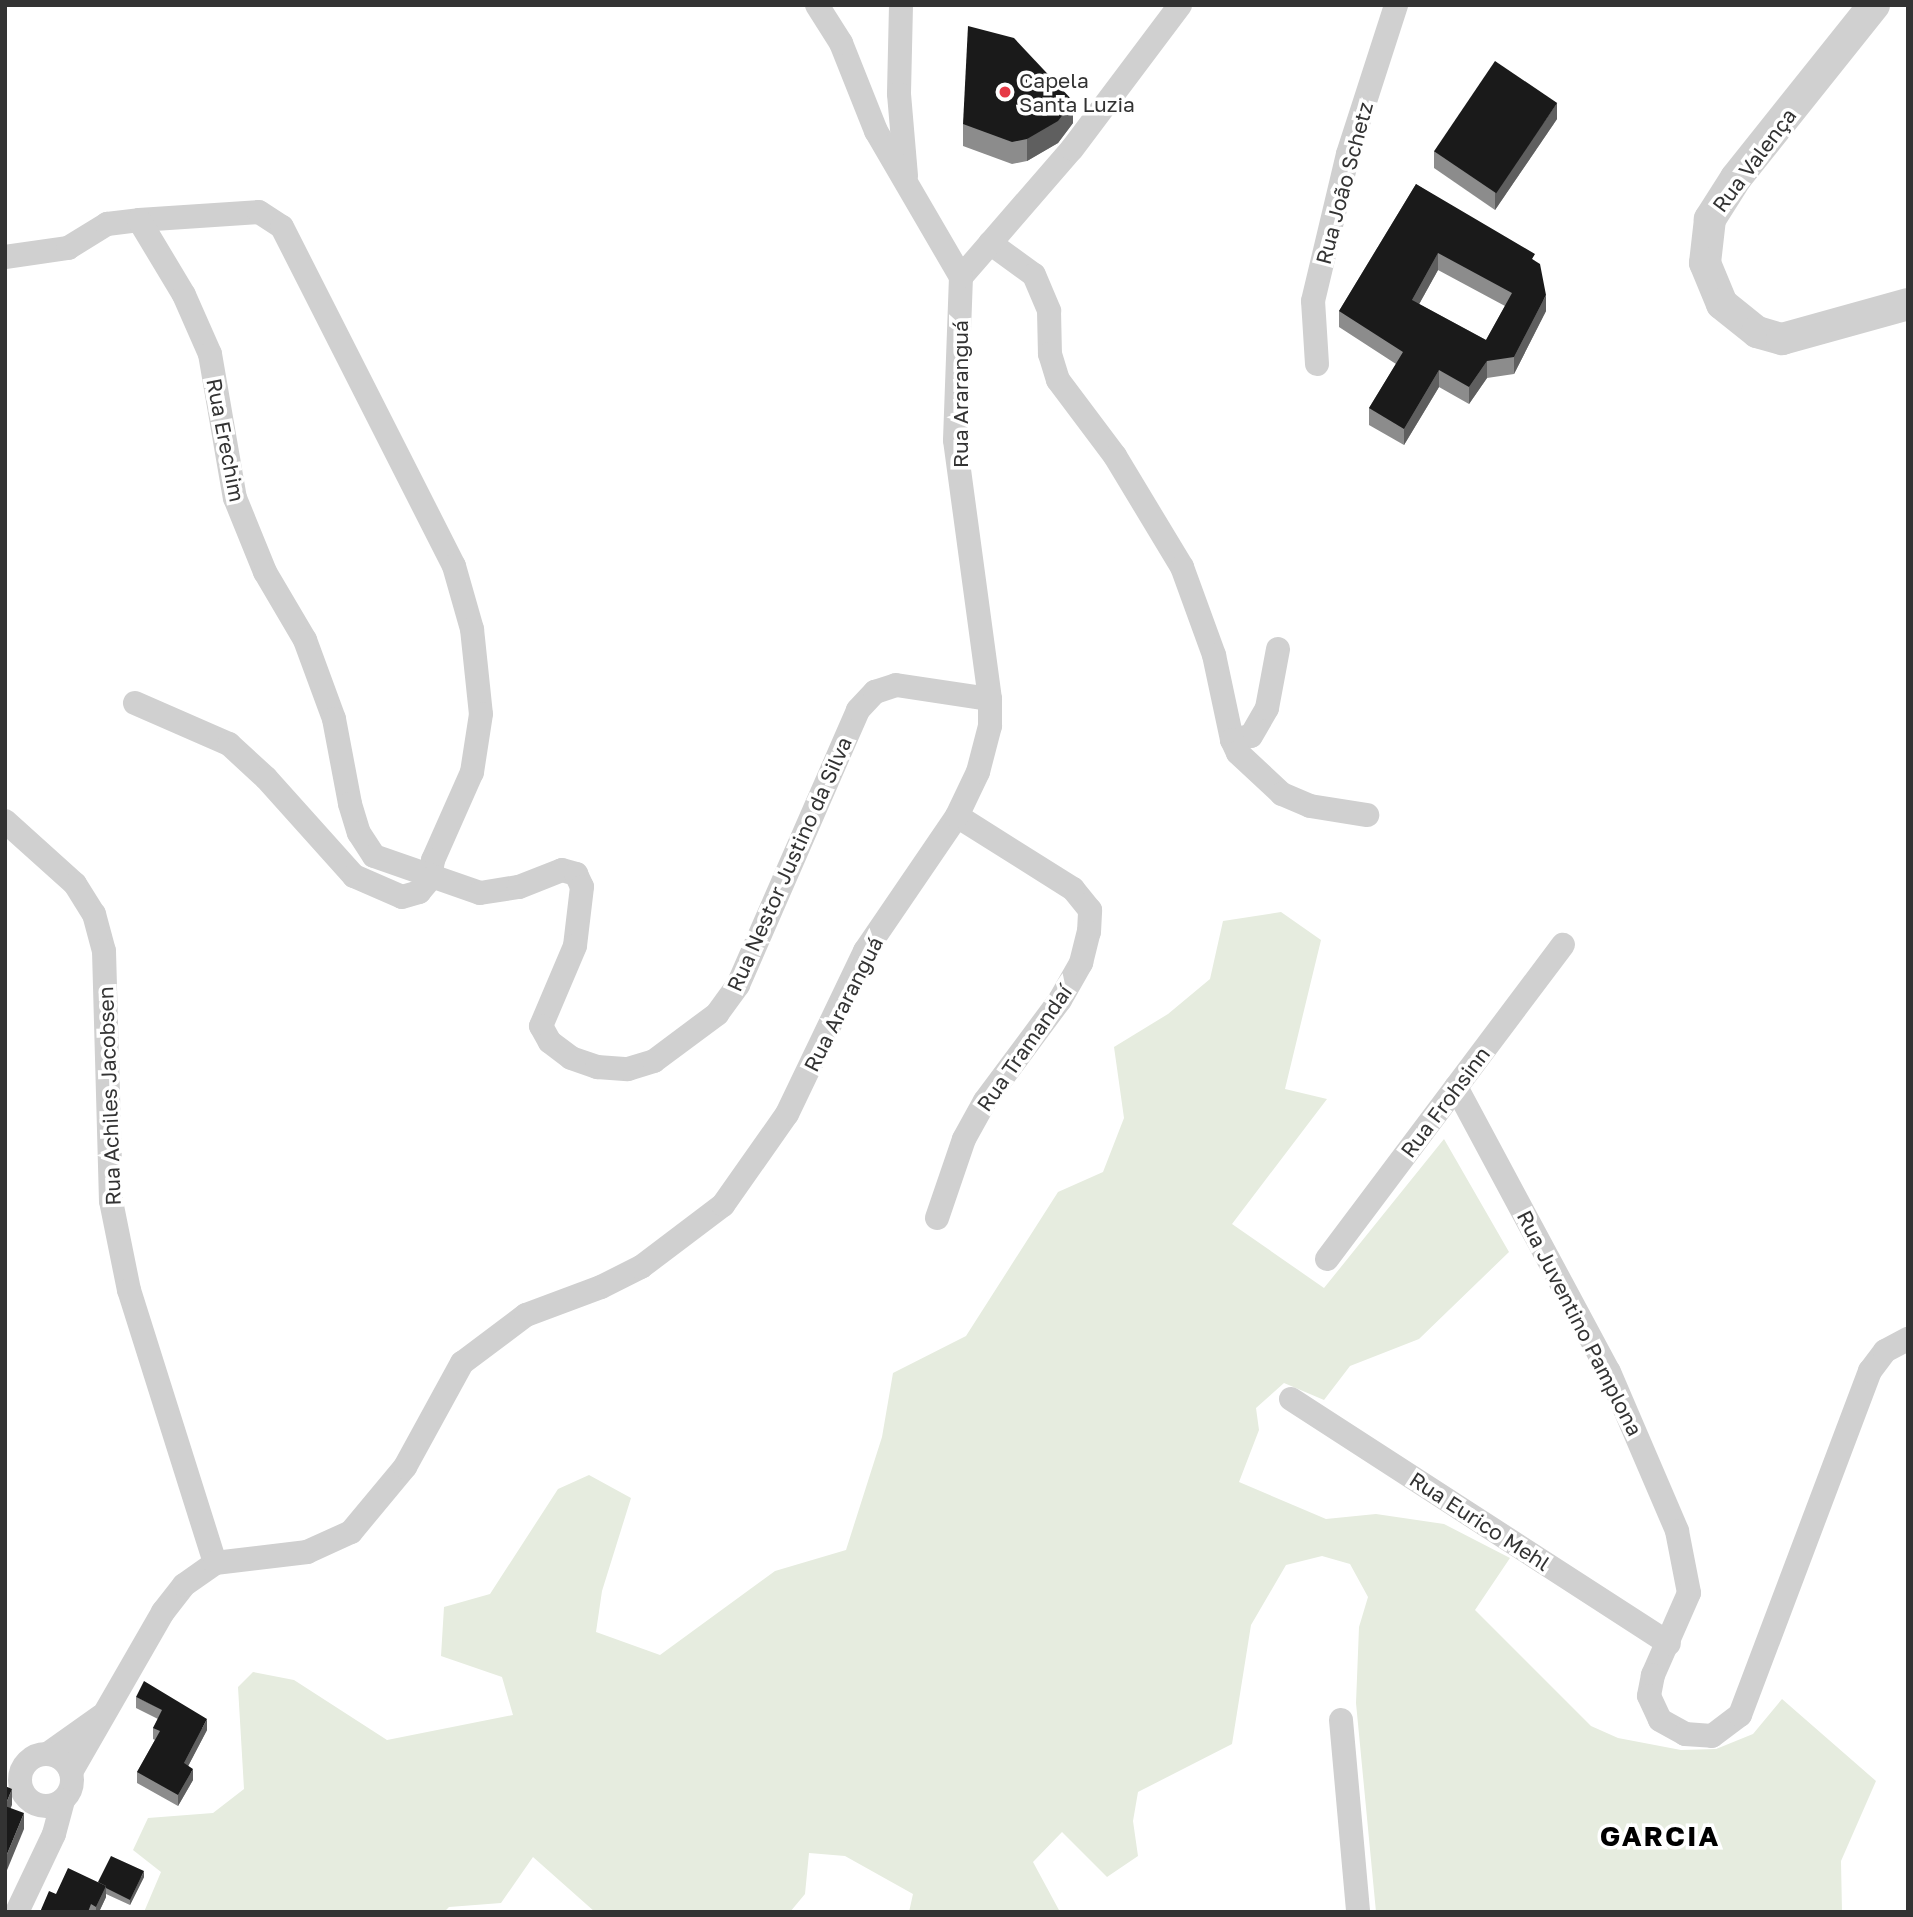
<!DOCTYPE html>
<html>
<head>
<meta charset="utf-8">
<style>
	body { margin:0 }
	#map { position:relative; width:1913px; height:1917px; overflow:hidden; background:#fff; font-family:"Golos Text",sans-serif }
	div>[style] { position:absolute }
	.green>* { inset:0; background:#e6ecdf }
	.minor>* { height:24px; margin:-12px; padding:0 12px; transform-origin:12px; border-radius:12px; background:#d0d0d0 }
	.minor>.ring { margin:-12px; padding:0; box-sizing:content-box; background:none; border:24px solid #d0d0d0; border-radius:50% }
	.tertiary>* { height:32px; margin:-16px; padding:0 16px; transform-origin:16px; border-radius:16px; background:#d0d0d0 }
	.wall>* { inset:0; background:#8c8c8c }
	.shaded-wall>* { inset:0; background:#5f5f5f }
	.building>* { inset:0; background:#1a1a1a; transform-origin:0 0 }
	.dots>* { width:19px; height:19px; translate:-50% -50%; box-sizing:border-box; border:4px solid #fff; border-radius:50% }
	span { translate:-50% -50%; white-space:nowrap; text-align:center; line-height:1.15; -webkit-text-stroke:7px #fff; paint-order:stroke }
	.poi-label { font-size:21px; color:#333 }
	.left { translate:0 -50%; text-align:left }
	.street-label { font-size:21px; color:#333 }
	.district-label { font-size:28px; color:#000; font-weight:700; letter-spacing:2px }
	.frame { position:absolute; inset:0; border:7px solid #333; pointer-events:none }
</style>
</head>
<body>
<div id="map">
	<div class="green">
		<div style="clip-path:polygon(1281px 912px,1321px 940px,1285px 1089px,1327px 1099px,1232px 1224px,1324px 1288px,1444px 1139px,1509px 1252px,1419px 1339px,1350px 1366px,1324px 1400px,1284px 1383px,1256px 1408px,1259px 1430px,1239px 1482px,1326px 1519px,1376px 1514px,1444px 1524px,1510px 1558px,1475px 1610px,1591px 1726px,1618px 1738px,1681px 1750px,1716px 1749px,1753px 1734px,1782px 1699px,1876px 1781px,1841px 1861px,1842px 1912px,1376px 1912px,1356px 1703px,1359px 1627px,1368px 1597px,1350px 1564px,1322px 1556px,1286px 1565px,1251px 1625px,1232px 1744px,1138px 1792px,1133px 1821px,1138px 1856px,1107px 1877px,1062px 1832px,1033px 1862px,1060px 1912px,909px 1912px,913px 1894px,845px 1856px,809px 1853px,805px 1894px,790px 1912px,595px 1912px,533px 1857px,501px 1903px,449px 1907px,444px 1912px,144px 1912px,161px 1872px,133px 1850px,148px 1818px,213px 1813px,244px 1789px,238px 1687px,253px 1672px,294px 1680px,387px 1740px,513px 1715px,502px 1677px,441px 1656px,444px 1607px,490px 1594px,558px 1489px,589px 1475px,631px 1498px,602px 1591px,596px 1632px,660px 1655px,775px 1571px,846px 1550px,882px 1437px,893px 1373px,966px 1336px,1058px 1192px,1103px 1172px,1124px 1118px,1114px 1047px,1168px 1014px,1210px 979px,1223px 921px)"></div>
	</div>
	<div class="minor">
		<div style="left:901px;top:5px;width:89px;rotate:91.3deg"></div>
		<div style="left:899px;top:94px;width:82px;rotate:85.1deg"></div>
		<div style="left:139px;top:220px;width:120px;rotate:-3.8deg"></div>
		<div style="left:259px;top:212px;width:27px;rotate:33deg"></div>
		<div style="left:282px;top:227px;width:380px;rotate:63.1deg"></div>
		<div style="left:454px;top:566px;width:66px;rotate:74.1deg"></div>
		<div style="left:472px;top:629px;width:85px;rotate:84deg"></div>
		<div style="left:481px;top:714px;width:59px;rotate:98.8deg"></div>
		<div style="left:472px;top:772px;width:96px;rotate:113.9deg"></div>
		<div style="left:433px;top:860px;width:19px;rotate:99deg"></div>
		<div style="left:990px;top:243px;width:54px;rotate:36deg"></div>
		<div style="left:1034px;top:275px;width:39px;rotate:67deg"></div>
		<div style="left:1049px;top:311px;width:43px;rotate:88.7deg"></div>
		<div style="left:1050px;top:354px;width:27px;rotate:73deg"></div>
		<div style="left:1058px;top:380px;width:95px;rotate:53.1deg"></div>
		<div style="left:1115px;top:456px;width:130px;rotate:58.9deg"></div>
		<div style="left:1182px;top:567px;width:94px;rotate:70deg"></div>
		<div style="left:1214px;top:655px;width:87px;rotate:78deg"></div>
		<div style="left:1232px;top:740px;width:19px;rotate:-12deg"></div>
		<div style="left:1251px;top:736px;width:32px;rotate:-60deg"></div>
		<div style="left:1267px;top:708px;width:60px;rotate:-79.4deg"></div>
		<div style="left:5px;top:257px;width:64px;rotate:-8.1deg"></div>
		<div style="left:68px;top:248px;width:46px;rotate:-31.6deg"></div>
		<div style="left:107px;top:224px;width:32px;rotate:-7deg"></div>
		<div style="left:139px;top:220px;width:87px;rotate:59deg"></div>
		<div style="left:184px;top:295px;width:64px;rotate:66.2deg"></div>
		<div style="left:210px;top:354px;width:146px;rotate:80.2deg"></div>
		<div style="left:235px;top:498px;width:80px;rotate:67.9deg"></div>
		<div style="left:265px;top:572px;width:79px;rotate:59.5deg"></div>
		<div style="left:305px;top:640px;width:84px;rotate:69.8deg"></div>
		<div style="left:334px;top:719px;width:86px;rotate:79.3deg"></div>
		<div style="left:350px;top:804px;width:30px;rotate:73deg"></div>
		<div style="left:359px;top:833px;width:27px;rotate:57deg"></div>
		<div style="left:374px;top:856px;width:112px;rotate:19.2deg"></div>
		<div style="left:480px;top:893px;width:39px;rotate:-9deg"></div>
		<div style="left:519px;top:887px;width:46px;rotate:-21.6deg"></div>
		<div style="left:562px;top:870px;width:15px;rotate:16deg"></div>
		<div style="left:576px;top:874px;width:14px;rotate:65deg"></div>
		<div style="left:582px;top:887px;width:59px;rotate:96.8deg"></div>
		<div style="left:575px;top:946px;width:87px;rotate:113deg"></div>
		<div style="left:541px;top:1026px;width:18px;rotate:61deg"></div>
		<div style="left:550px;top:1042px;width:26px;rotate:37deg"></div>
		<div style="left:571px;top:1058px;width:28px;rotate:19deg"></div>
		<div style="left:597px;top:1067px;width:31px;rotate:4deg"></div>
		<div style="left:628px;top:1069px;width:27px;rotate:-17deg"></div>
		<div style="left:654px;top:1061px;width:79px;rotate:-36.7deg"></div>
		<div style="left:717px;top:1014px;width:36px;rotate:-54deg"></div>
		<div style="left:738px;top:985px;width:300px;rotate:-66.4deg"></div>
		<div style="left:858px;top:710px;width:25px;rotate:-47deg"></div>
		<div style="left:875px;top:692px;width:22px;rotate:-18deg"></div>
		<div style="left:896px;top:685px;width:95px;rotate:8.5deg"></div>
		<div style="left:961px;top:277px;width:169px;rotate:-49.1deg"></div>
		<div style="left:1072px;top:149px;width:180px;rotate:-53.1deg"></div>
		<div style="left:1317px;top:364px;width:63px;rotate:-93.6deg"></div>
		<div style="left:1313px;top:301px;width:151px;rotate:-76.6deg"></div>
		<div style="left:1348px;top:154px;width:157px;rotate:-72.1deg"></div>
		<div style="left:135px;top:703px;width:103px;rotate:23.6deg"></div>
		<div style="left:229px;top:744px;width:50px;rotate:42.6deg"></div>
		<div style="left:266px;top:778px;width:132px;rotate:48.1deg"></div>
		<div style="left:354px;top:876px;width:52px;rotate:23.6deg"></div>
		<div style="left:402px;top:897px;width:18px;rotate:-16deg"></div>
		<div style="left:419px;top:892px;width:17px;rotate:-50deg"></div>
		<div style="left:1232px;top:740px;width:14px;rotate:65deg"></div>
		<div style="left:1238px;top:753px;width:60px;rotate:43deg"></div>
		<div style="left:1282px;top:794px;width:30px;rotate:23deg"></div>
		<div style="left:1310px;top:806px;width:58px;rotate:9deg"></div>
		<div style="left:5px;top:821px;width:94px;rotate:42deg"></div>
		<div style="left:75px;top:884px;width:36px;rotate:58deg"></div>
		<div style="left:94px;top:914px;width:38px;rotate:75deg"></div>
		<div style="left:104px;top:951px;width:250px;rotate:88.4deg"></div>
		<div style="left:111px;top:1201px;width:91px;rotate:78.6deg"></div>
		<div style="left:129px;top:1290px;width:286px;rotate:72.5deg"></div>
		<div style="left:1456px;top:1087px;width:323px;rotate:61.8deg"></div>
		<div style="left:1609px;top:1372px;width:173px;rotate:66.8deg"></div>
		<div style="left:1677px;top:1531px;width:63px;rotate:79deg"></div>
		<div style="left:1689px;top:1593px;width:90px;rotate:113.7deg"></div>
		<div style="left:1653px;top:1675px;width:21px;rotate:101deg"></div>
		<div style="left:1649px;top:1696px;width:26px;rotate:65deg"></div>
		<div style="left:1660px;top:1720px;width:29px;rotate:29deg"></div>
		<div style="left:1685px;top:1734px;width:27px;rotate:4deg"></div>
		<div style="left:1712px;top:1736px;width:35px;rotate:-37deg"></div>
		<div style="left:1740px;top:1715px;width:368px;rotate:-69.3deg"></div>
		<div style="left:1870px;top:1371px;width:25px;rotate:-53deg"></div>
		<div style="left:1885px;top:1351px;width:26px;rotate:-28deg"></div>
		<div style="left:937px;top:1218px;width:83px;rotate:-71.1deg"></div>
		<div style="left:964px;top:1139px;width:43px;rotate:-61.1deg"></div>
		<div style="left:985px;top:1101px;width:126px;rotate:-53.4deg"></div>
		<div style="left:1060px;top:1000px;width:43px;rotate:-60.4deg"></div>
		<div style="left:1081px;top:963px;width:32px;rotate:-76deg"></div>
		<div style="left:1089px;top:932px;width:22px;rotate:-87deg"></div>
		<div style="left:1090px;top:910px;width:27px;rotate:-129deg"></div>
		<div style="left:1073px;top:889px;width:137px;rotate:-147.8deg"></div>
		<div style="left:1327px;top:1259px;width:393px;rotate:-53.1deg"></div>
		<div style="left:1291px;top:1399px;width:450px;rotate:32.9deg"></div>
		<div style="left:1341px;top:1720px;width:193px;rotate:84.9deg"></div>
		<div style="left:49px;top:1753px;width:64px;rotate:-35.4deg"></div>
		<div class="ring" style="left:20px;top:1754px;width:28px;height:28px"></div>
		<div style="left:71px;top:1772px;width:185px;rotate:-60.1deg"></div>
		<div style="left:163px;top:1612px;width:34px;rotate:-52deg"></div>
		<div style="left:184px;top:1585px;width:38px;rotate:-35deg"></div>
		<div style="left:215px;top:1563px;width:93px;rotate:-6.8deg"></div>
		<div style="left:307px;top:1552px;width:48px;rotate:-24.4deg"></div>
		<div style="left:351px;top:1532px;width:85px;rotate:-50.3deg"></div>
		<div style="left:405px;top:1467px;width:119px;rotate:-61.3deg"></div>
		<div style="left:462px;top:1363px;width:80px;rotate:-36.9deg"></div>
		<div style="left:526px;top:1315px;width:80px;rotate:-20.5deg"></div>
		<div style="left:601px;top:1287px;width:45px;rotate:-26.6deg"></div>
		<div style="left:641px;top:1267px;width:103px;rotate:-37.1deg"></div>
		<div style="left:723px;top:1205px;width:111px;rotate:-54.9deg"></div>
		<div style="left:787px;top:1114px;width:181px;rotate:-64.4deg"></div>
		<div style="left:865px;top:951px;width:163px;rotate:-55.7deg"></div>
		<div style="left:957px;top:816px;width:49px;rotate:-64.5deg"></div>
		<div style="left:978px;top:772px;width:48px;rotate:-75.4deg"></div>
		<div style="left:990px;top:726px;width:27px;rotate:-90deg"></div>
		<div style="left:990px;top:699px;width:261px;rotate:-97.7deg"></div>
		<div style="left:955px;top:440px;width:163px;rotate:-87.9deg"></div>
		<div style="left:961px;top:277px;width:169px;rotate:-120.2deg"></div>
		<div style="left:876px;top:131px;width:95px;rotate:-111.7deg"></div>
		<div style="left:841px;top:43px;width:45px;rotate:-122.3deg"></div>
		<div style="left:17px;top:1912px;width:86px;rotate:-64.6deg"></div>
		<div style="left:54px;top:1834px;width:35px;rotate:-75deg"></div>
	</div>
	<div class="tertiary">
		<div style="left:1874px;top:5px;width:221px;rotate:128.6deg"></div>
		<div style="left:1736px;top:178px;width:49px;rotate:122.4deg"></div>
		<div style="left:1710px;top:219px;width:44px;rotate:96.5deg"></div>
		<div style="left:1705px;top:263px;width:44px;rotate:67.5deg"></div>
		<div style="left:1722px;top:304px;width:45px;rotate:38.7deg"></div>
		<div style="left:1757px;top:332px;width:26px;rotate:16deg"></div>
		<div style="left:1782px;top:339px;width:131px;rotate:-15.5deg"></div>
	</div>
	<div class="wall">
		<div style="clip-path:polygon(1557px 119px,1495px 210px,1434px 168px,1434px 151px)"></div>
		<div style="clip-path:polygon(1073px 123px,1058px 143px,1027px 161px,1012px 164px,963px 146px,963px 124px)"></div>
		<div style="clip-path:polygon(evenodd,1416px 184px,1535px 261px,1546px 311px,1514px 374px,1487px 378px,1469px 404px,1439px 387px,1404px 445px,1369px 425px,1369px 408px,1396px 364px,1339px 327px,1339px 311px,1416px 184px,1438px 270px,1505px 306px,1486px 340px,1419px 304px,1438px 270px)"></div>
		<div style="clip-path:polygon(136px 1697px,207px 1730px,188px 1766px,193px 1780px,178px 1806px,137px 1783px,137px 1772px,155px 1740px,153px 1739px,153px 1728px,158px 1719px,136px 1708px)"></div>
		<div style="clip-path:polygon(144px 1877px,130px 1905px,106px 1894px,106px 1897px,99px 1912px,40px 1912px,56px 1894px,98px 1882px)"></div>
	</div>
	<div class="shaded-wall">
		<div style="clip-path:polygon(1073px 101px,1073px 123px,1058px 143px,1027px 161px,1027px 139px)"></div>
		<div style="clip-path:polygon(1557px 103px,1557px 119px,1495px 210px,1495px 193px)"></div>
		<div style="clip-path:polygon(1438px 253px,1438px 270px,1412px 317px,1412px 300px)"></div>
		<div style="clip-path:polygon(1546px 295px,1546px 311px,1514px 374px,1514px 357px)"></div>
		<div style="clip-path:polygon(1487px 361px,1487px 378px,1469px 404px,1469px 387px)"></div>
		<div style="clip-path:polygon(1439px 370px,1439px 387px,1404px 445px,1404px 429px)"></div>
		<div style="clip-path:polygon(207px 1719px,207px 1730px,184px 1774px,184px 1763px)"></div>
		<div style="clip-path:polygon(193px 1769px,193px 1780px,178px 1806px,178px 1795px)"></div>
		<div style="clip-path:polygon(12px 1789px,12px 1805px,5px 1822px,5px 1806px)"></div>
		<div style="clip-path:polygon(24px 1813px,24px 1829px,5px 1875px,5px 1859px)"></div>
		<div style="clip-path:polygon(144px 1871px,144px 1877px,130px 1905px,130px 1900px)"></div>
		<div style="clip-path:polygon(106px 1886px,106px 1897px,99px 1912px,96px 1912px,96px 1907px)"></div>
	</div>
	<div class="building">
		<div style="clip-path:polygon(968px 26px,1014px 38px,1073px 101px,1058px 121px,1027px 139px,1012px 142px,963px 124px)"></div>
		<div style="left:1495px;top:61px;width:75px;height:109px;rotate:34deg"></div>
		<div style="clip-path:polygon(evenodd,1416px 184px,1535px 254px,1532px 259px,1540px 264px,1546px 295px,1514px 357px,1487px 361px,1469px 387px,1439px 370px,1404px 429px,1369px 408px,1403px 352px,1339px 311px,1416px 184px,1438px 253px,1512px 293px,1486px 340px,1412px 300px,1438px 253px)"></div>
		<div style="clip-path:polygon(144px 1681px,207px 1719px,184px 1763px,193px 1769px,178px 1795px,137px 1772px,160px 1731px,153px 1728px,162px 1710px,136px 1697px)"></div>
		<div style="clip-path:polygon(5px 1786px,12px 1789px,5px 1806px,24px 1813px,5px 1859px)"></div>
		<div style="clip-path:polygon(111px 1856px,144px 1871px,130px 1900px,106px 1888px,106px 1886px,98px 1882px)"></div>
		<div style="clip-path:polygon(68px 1868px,106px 1886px,96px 1907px,91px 1904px,88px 1912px,40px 1912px,49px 1891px,56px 1894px)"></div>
	</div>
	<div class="dots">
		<div style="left:1005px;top:92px;background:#e63946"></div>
	</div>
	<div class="poi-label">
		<span class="left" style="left:1019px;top:92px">Capela<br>Santa Luzia</span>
	</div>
	<div class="street-label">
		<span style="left:1754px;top:160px;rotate:-53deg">Rua Valença</span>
		<span style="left:1344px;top:183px;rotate:-75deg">Rua João Schetz</span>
		<span style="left:960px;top:394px;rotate:-90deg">Rua Araranguá</span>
		<span style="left:226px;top:440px;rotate:79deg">Rua Erechim</span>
		<span style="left:789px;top:864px;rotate:-66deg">Rua Nestor Justino da Silva</span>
		<span style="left:843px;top:1004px;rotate:-63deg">Rua Araranguá</span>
		<span style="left:1024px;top:1048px;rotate:-55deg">Rua Tramandaí</span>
		<span style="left:109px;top:1096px;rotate:-92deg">Rua Achiles Jacobsen</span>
		<span style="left:1445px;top:1102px;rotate:-53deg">Rua Frohsinn</span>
		<span style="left:1580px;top:1323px;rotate:63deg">Rua Juventino Pamplona</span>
		<span style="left:1480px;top:1521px;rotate:33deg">Rua Eurico Mehl</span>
	</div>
	<div class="district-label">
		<span style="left:1660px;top:1836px">GARCIA</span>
	</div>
	<div class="frame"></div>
</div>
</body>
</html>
